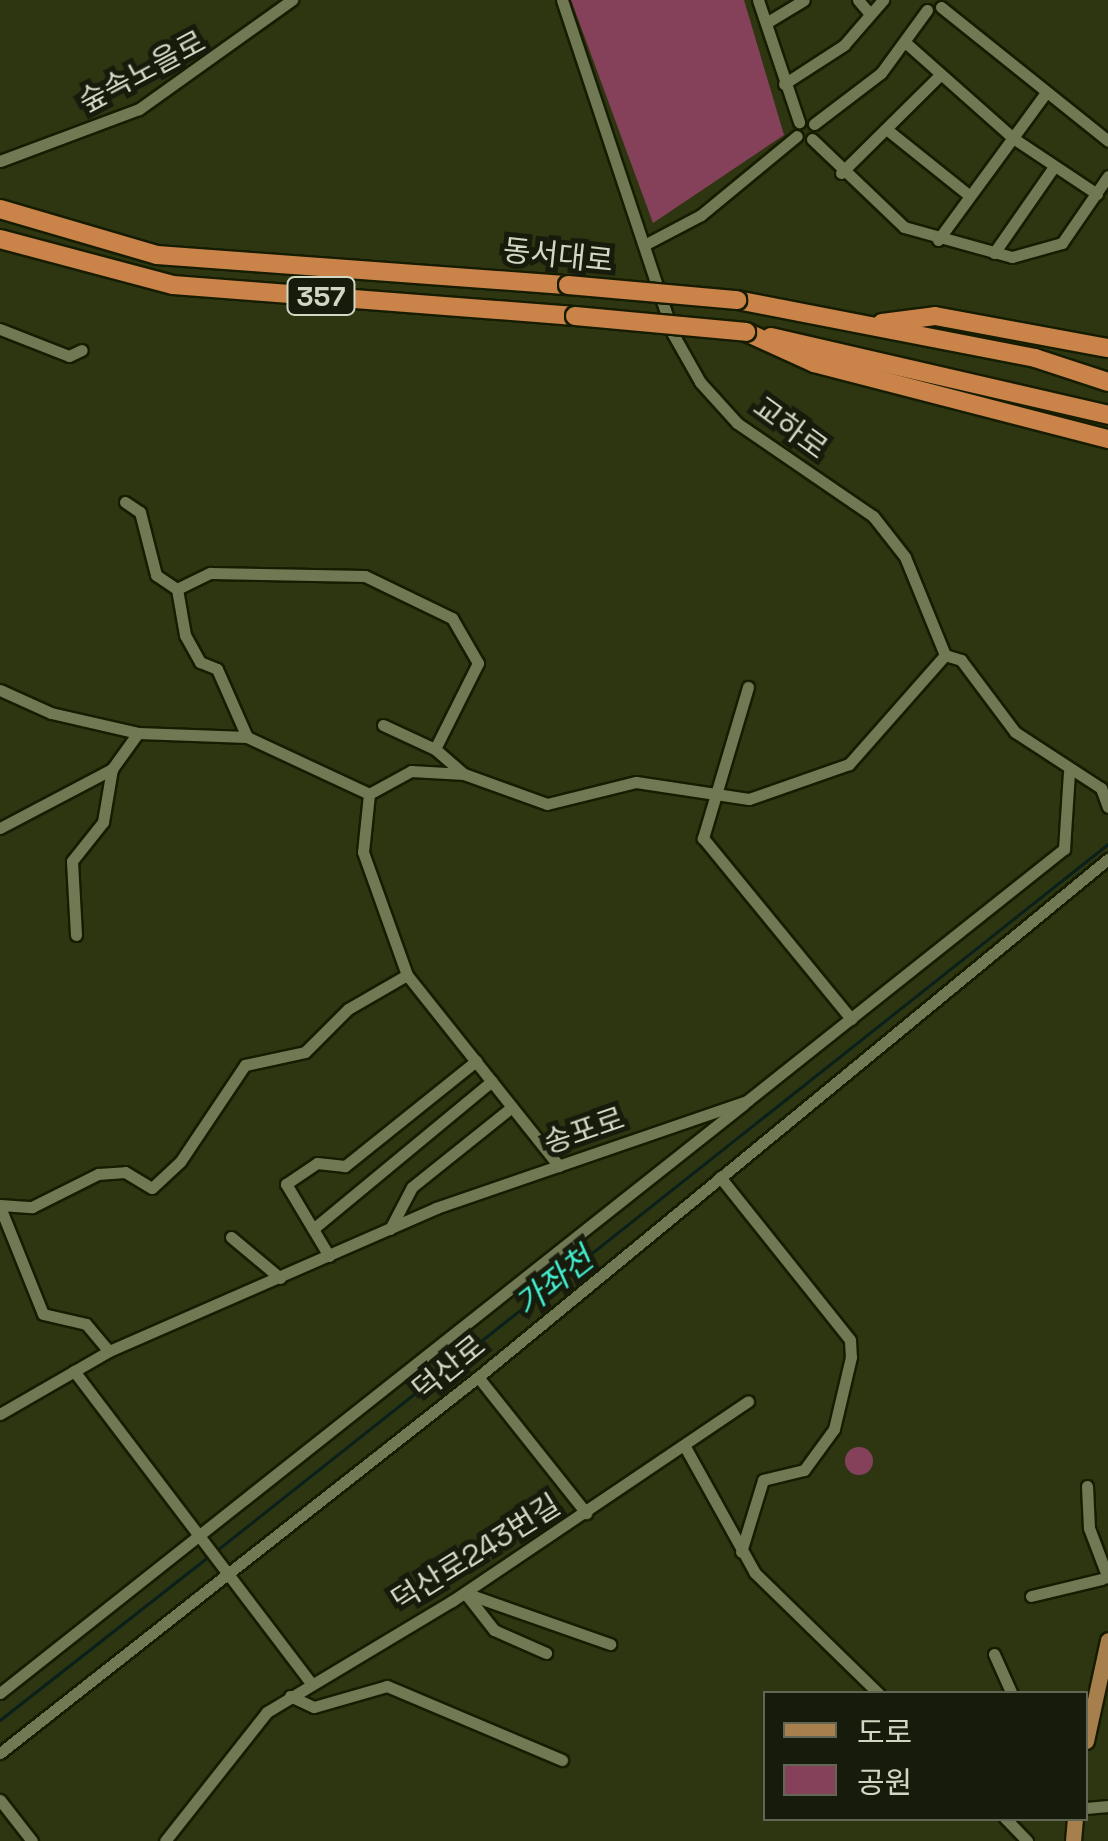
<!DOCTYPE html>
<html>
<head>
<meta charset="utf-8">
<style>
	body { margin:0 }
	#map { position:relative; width:1108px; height:1841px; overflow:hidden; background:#2e3511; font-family:"Space Grotesk","Noto Sans KR",sans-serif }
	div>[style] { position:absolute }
	.green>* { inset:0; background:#854159 }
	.round { border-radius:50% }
	.stream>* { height:2.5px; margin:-1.25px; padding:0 1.25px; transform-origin:1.25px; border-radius:1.25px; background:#0a201b }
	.roads { filter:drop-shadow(2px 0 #161c00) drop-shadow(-2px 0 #161c00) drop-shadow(0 2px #161c00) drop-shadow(0 -2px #161c00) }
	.minor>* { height:11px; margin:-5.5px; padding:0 5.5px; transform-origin:5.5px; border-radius:5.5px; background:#707953 }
	.major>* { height:15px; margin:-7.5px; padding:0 7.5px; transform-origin:7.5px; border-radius:7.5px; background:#a67f4d }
	.highway>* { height:18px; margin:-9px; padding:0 9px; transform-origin:9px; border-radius:9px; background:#ca8349 }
	.bridges { filter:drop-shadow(2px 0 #161c00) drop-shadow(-2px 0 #161c00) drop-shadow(0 2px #161c00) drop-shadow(0 -2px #161c00) }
	.highway-bridge>* { height:18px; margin:-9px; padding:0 9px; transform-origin:9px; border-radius:9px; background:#ca8349 }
	span { translate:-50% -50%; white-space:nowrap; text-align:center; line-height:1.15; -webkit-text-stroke:10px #171b0c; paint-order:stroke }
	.shield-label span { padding:2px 8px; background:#171b0c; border:2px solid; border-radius:8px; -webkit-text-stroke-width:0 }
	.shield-label { font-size:28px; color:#d2d7c3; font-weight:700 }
	.street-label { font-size:30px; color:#d2d7c3 }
	.water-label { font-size:32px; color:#43edd0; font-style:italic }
	.legend { position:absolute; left:763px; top:1691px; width:325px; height:130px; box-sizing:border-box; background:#171b0c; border:2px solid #626655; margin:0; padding:12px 18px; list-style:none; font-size:30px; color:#d2d7c3 }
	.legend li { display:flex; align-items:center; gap:20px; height:50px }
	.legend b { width:50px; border:2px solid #626655 }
</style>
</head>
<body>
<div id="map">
	<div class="green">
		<div style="clip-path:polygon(571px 0,744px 0,784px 135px,653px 223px)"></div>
		<div class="round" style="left:845px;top:1447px;width:28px;height:28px"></div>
	</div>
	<div class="stream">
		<div style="left:216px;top:1551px;width:1138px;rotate:-38.4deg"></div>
		<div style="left:0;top:1720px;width:266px;rotate:-38.1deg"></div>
	</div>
	<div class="roads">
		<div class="minor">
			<div style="left:562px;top:0;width:352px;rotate:71.6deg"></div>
			<div style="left:673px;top:334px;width:55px;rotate:60.6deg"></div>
			<div style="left:700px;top:382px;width:55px;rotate:47.9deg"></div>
			<div style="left:737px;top:423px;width:165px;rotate:34.4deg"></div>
			<div style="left:873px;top:516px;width:52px;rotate:52deg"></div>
			<div style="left:905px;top:557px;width:106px;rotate:67.8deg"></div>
			<div style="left:945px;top:655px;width:17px;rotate:17deg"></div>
			<div style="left:961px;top:660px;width:90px;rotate:53.1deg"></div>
			<div style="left:1015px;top:732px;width:103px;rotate:33.1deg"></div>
			<div style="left:1101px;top:788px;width:20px;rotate:70deg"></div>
			<div style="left:758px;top:0;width:129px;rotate:71.4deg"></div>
			<div style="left:858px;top:0;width:18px;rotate:49deg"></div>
			<div style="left:941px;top:7px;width:214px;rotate:38.7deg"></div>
			<div style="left:766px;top:23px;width:44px;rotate:-31.2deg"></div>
			<div style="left:906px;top:43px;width:143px;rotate:41.6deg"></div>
			<div style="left:1013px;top:138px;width:101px;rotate:33.7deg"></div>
			<div style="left:784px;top:84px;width:72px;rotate:-33deg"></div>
			<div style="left:844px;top:45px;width:60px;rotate:-49.1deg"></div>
			<div style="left:814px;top:124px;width:84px;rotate:-37.3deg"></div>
			<div style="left:881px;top:73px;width:78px;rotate:-53.9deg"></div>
			<div style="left:890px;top:132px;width:102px;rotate:38.7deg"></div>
			<div style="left:812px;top:139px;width:127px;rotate:43.7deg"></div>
			<div style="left:904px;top:227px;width:112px;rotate:15.5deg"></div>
			<div style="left:1012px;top:257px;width:52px;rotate:-15.6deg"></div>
			<div style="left:1062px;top:243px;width:81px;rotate:-55.5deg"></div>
			<div style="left:0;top:161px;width:148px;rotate:-20.5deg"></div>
			<div style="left:139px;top:109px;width:188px;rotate:-35.5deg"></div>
			<div style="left:841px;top:173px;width:138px;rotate:-44.7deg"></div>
			<div style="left:938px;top:240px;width:181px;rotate:-53.8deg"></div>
			<div style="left:646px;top:244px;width:62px;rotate:-27.8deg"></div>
			<div style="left:701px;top:215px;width:124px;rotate:-39.5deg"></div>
			<div style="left:994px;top:253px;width:103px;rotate:-55.2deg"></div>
			<div style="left:0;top:329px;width:74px;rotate:21.4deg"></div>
			<div style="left:69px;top:356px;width:14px;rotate:-25deg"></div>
			<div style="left:125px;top:502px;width:18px;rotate:34deg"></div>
			<div style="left:140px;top:512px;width:65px;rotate:75.7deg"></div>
			<div style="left:156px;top:575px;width:25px;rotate:34deg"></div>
			<div style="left:177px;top:589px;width:47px;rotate:80.1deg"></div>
			<div style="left:185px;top:635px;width:31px;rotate:61deg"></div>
			<div style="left:200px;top:662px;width:18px;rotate:22deg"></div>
			<div style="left:217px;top:669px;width:74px;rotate:66.2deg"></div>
			<div style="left:177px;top:589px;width:37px;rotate:-26deg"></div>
			<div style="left:210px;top:573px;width:155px;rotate:1.1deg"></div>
			<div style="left:365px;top:576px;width:97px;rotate:25.8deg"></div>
			<div style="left:452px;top:618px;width:52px;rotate:60deg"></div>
			<div style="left:478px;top:663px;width:96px;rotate:116.6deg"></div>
			<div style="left:748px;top:687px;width:158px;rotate:106.6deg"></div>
			<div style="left:703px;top:838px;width:234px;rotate:50.7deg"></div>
			<div style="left:0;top:690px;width:56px;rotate:24.3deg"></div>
			<div style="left:51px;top:713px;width:89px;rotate:12.9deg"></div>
			<div style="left:138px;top:733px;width:109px;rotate:2.1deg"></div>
			<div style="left:247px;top:737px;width:135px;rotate:25deg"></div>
			<div style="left:383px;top:725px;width:57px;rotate:24.8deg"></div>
			<div style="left:435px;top:749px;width:38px;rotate:41deg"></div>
			<div style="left:369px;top:794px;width:48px;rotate:-28.7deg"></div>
			<div style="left:411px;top:771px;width:53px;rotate:3.2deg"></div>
			<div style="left:464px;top:774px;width:88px;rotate:19.9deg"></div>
			<div style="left:547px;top:804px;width:92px;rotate:-13.9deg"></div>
			<div style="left:636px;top:782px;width:114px;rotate:8.6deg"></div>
			<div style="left:749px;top:799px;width:106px;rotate:-19.3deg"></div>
			<div style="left:849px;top:764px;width:145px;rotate:-48.6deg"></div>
			<div style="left:369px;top:794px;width:58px;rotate:95.9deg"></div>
			<div style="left:363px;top:852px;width:131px;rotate:70.3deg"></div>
			<div style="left:407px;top:975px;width:244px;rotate:51.5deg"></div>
			<div style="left:0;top:828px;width:127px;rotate:-27.8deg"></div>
			<div style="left:112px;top:769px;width:44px;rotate:-54.2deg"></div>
			<div style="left:76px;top:935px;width:74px;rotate:-93.1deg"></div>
			<div style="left:72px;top:861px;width:50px;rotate:-51.5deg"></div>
			<div style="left:103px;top:822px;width:54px;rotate:-80.4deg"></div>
			<div style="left:720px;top:1177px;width:208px;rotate:51.4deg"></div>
			<div style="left:850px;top:1340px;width:17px;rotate:87deg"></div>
			<div style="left:851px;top:1357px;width:74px;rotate:103.3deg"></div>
			<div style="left:834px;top:1429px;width:51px;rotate:126.2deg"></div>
			<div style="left:804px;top:1470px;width:42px;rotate:166.3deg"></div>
			<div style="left:763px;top:1480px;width:75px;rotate:107deg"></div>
			<div style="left:0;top:1205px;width:32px;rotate:4deg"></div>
			<div style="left:32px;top:1207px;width:74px;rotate:-26.6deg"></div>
			<div style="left:98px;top:1174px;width:27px;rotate:-4deg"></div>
			<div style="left:125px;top:1172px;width:31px;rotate:31deg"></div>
			<div style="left:152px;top:1188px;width:38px;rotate:-43deg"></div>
			<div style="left:180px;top:1162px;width:117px;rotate:-56.2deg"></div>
			<div style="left:245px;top:1065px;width:61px;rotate:-12.2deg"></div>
			<div style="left:305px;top:1052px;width:61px;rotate:-45deg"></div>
			<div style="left:348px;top:1009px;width:68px;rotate:-30deg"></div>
			<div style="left:0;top:1207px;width:115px;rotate:68.1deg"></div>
			<div style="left:43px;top:1314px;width:44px;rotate:13.1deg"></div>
			<div style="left:86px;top:1324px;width:35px;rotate:50deg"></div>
			<div style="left:313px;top:1229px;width:232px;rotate:-39.6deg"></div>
			<div style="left:390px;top:1229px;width:47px;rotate:-62.4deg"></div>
			<div style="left:412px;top:1187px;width:128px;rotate:-38.7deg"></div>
			<div style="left:231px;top:1237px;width:64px;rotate:39.9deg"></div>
			<div style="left:329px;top:1256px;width:84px;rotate:-120.8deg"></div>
			<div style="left:286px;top:1184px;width:37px;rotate:-34deg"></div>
			<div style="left:317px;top:1163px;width:28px;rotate:6deg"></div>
			<div style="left:345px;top:1166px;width:168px;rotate:-38.7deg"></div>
			<div style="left:74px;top:1371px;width:390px;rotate:52.8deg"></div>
			<div style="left:478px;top:1377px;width:174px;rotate:51.5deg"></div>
			<div style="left:0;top:1414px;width:126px;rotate:-30deg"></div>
			<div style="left:109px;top:1351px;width:357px;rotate:-23.6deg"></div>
			<div style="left:436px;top:1208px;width:329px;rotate:-19deg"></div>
			<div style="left:747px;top:1101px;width:405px;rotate:-38.5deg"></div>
			<div style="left:1064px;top:849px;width:77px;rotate:-86.3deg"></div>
			<div style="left:684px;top:1445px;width:146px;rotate:61deg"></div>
			<div style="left:755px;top:1573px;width:173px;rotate:44.3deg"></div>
			<div style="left:1087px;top:1486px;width:42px;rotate:87.3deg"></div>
			<div style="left:1089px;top:1528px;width:53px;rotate:69.2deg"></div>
			<div style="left:465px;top:1593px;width:154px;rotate:19.4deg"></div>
			<div style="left:465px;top:1593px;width:47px;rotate:51.9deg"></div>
			<div style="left:494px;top:1630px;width:57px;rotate:23.9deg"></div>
			<div style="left:1031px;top:1596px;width:73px;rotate:-13.5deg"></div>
			<div style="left:994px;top:1654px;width:44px;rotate:65.8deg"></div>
			<div style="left:0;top:1693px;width:949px;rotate:-38.37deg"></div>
			<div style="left:290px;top:1696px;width:26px;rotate:25deg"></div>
			<div style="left:314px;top:1707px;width:76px;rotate:-16deg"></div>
			<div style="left:387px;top:1686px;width:190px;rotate:22.9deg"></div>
			<div style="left:0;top:1753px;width:608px;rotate:-38.19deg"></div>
			<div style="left:478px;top:1377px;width:816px;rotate:-39.43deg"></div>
			<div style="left:0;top:1800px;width:52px;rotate:52deg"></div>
			<div style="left:1086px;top:1808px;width:22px;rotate:-5deg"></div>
			<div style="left:1005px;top:1818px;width:32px;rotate:46deg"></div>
			<div style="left:165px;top:1841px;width:164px;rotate:-51.7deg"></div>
			<div style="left:267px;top:1712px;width:216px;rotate:-31deg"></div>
			<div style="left:452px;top:1601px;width:357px;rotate:-34deg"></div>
		</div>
		<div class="major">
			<div style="left:1086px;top:1741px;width:103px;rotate:-77.7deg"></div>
			<div style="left:1073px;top:1841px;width:23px;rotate:-85deg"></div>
		</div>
		<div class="highway">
			<div style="left:0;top:209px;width:164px;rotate:16.3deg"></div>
			<div style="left:157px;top:255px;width:412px;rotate:4.2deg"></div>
			<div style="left:0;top:239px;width:179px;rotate:14.9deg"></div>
			<div style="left:173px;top:285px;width:403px;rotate:4.4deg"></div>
			<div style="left:737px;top:300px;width:304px;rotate:11deg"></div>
			<div style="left:1035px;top:358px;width:77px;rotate:18.2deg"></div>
			<div style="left:882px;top:323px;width:53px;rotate:-7.5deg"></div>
			<div style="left:935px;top:316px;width:176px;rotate:10.5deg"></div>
			<div style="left:746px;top:332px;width:75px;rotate:24.5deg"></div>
			<div style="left:814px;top:363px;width:304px;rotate:14.5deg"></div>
			<div style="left:771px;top:337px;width:346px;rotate:13deg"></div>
		</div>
	</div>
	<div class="bridges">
		<div class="highway-bridge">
			<div style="left:568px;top:285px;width:170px;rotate:5.1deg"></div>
			<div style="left:575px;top:316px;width:172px;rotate:5.3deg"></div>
		</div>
	</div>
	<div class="shield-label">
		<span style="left:321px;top:296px">357</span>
	</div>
	<div class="street-label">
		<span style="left:142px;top:72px;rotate:-28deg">숲속노을로</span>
		<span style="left:558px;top:256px;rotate:6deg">동서대로</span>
		<span style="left:790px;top:428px;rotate:36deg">교하로</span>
		<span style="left:584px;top:1131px;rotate:-19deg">송포로</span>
		<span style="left:449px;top:1368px;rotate:-39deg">덕산로</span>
		<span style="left:476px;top:1553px;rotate:-32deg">덕산로243번길</span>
	</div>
	<div class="water-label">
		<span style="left:554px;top:1282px;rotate:-38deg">가좌천</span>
	</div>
	<ul class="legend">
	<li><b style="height:12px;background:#a67f4d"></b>도로</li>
	<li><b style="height:28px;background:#854159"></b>공원</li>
	</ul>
</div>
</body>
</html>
